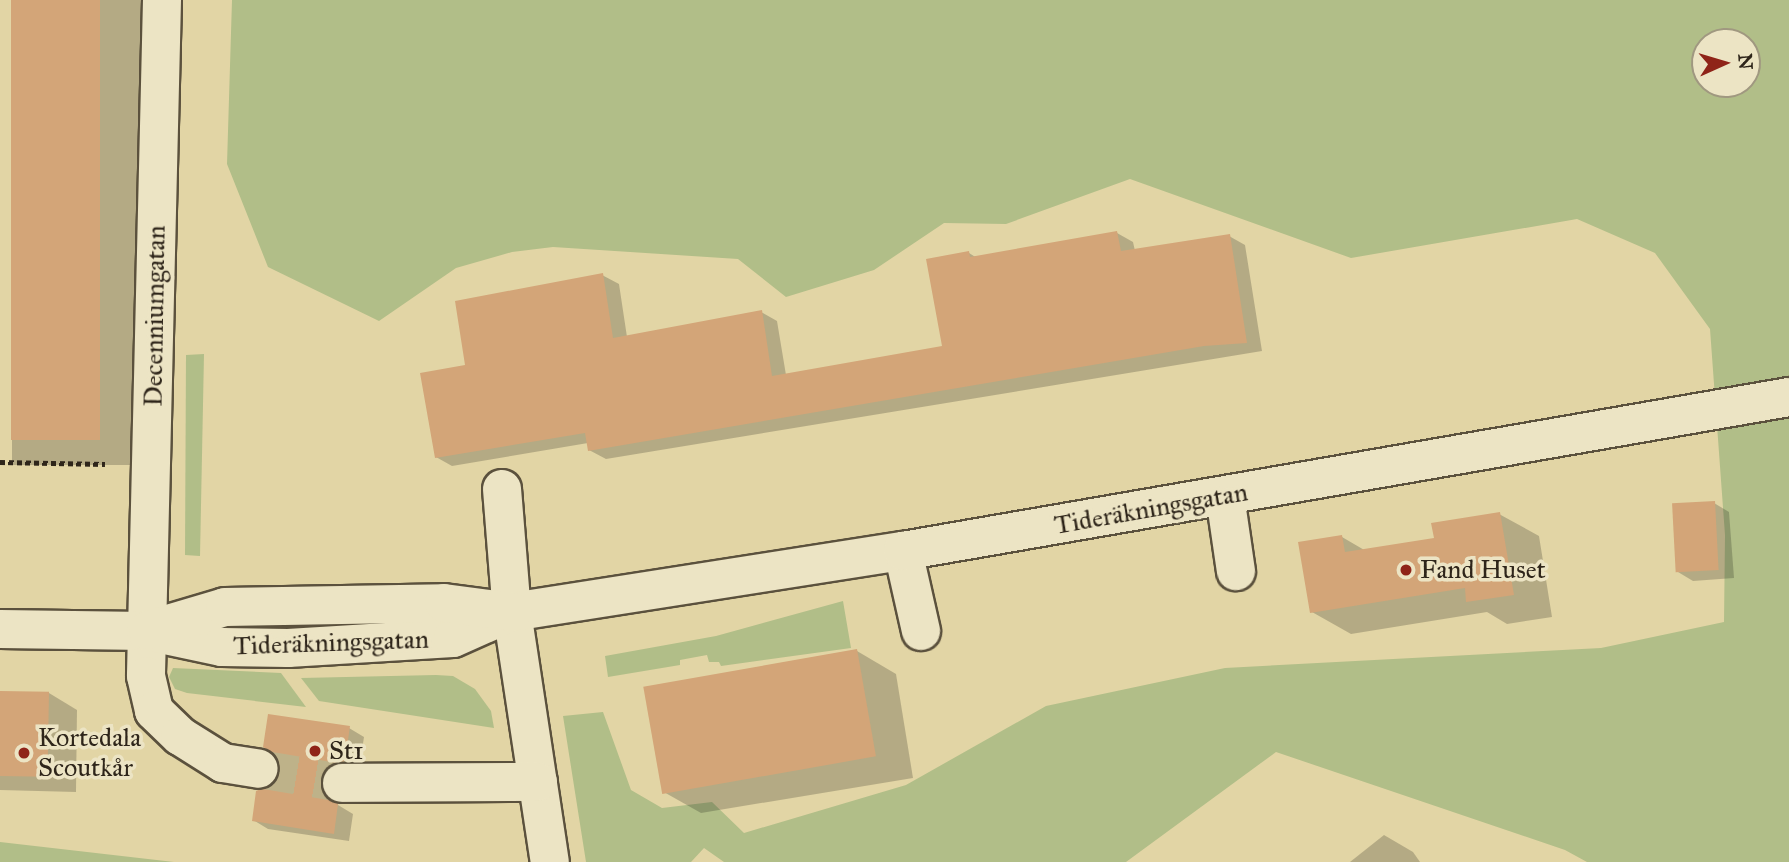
<!DOCTYPE html>
<html>
<head>
<meta charset="utf-8">
<style>
	body { margin:0 }
	#map { position:relative; width:1789px; height:862px; overflow:hidden; background:#e2d5a5; font-family:"IM FELL Great Primer",serif }
	div>[style] { position:absolute }
	.green>* { inset:0; background:#b1be88 }
	.shadow>* { inset:0; background:#0003; transform-origin:0 0 }
	.building>* { inset:0; background:#d3a578; transform-origin:0 0 }
	.minor-tunnel>* { height:38px; margin-top:-19px; transform-origin:0; background:repeating-linear-gradient(90deg,#beb289 0 38px,transparent 0 57px) }
	.path>* { height:4.5px; margin-top:-2.25px; transform-origin:0; background:repeating-linear-gradient(90deg,#2e251a 0 5px,transparent 0 8.5px) }
	.roads { filter:drop-shadow(2px 0 #5b513d) drop-shadow(-2px 0 #5b513d) drop-shadow(0 2px #5b513d) drop-shadow(0 -2px #5b513d) }
	.minor>* { height:38px; margin:-19px; padding:0 19px; transform-origin:19px; border-radius:19px; background:#ece4c4 }
	.dots>* { width:19px; height:19px; translate:-50% -50%; box-sizing:border-box; border:4px solid #ece4c4; border-radius:50% }
	span { translate:-50% -50%; white-space:nowrap; text-align:center; line-height:1.15; -webkit-text-stroke:7px #ece4c4; paint-order:stroke }
	.street-label { font-size:26px; color:#2e251a }
	.poi-label { font-size:26px; color:#2e251a }
	.left { translate:0 -50%; text-align:left }
	.north { position:absolute; left:1691px; top:28px; width:70px; height:70px; box-sizing:border-box; background:#ece4c4; border:2px solid #a09880; border-radius:50%; rotate:86deg; font-size:19px; font-weight:700; line-height:28px; text-align:center; color:#2e251a }
	.north::after { content:''; display:block; margin:auto; width:24px; height:32px; background:#8f2418; clip-path:polygon(50% 0,100% 100%,50% 72%,0 100%) }
</style>
</head>
<body>
<div id="map">
	<div class="green">
		<div style="clip-path:polygon(evenodd,232px 0,1789px 0,1789px 862px,1587px 862px,1565px 850px,1276px 752px,1126px 862px,724px 862px,704px 848px,691px 862px,586px 862px,563px 716px,603px 712px,631px 790px,662px 808px,712px 802px,744px 833px,906px 785px,1046px 706px,1225px 668px,1601px 648px,1724px 622px,1725px 535px,1710px 329px,1655px 253px,1577px 219px,1351px 258px,1130px 179px,1006px 224px,944px 223px,874px 270px,786px 297px,738px 259px,553px 247px,512px 252px,456px 268px,379px 321px,268px 267px,227px 164px,232px 0,1705px 42px,1747px 42px,1747px 84px,1705px 84px,1705px 42px)"></div>
		<div style="clip-path:polygon(204px 354px,200px 556px,185px 555px,186px 355px)"></div>
		<div style="clip-path:polygon(843px 601px,851px 648px,721px 666px,719px 662px,709px 662px,707px 655px,680px 660px,680px 665px,608px 677px,605px 656px,716px 636px)"></div>
		<div style="clip-path:polygon(173px 668px,281px 673px,306px 707px,187px 693px,175px 689px,169px 677px)"></div>
		<div style="clip-path:polygon(436px 675px,453px 676px,475px 689px,491px 711px,494px 728px,319px 701px,301px 678px)"></div>
		<div style="clip-path:polygon(0 842px,174px 862px,0 862px)"></div>
	</div>
	<div class="shadow">
		<div style="left:12px;top:0;width:133px;height:465px"></div>
		<div style="clip-path:polygon(1117px 233px,1133px 242px,1135px 251px,1229px 236px,1245px 245px,1262px 351px,606px 459px,589px 450px,588px 443px,452px 466px,436px 457px,467px 366px,602px 275px,619px 284px,627px 337px,761px 312px,777px 321px,786px 375px,944px 348px,969px 253px,977px 258px)"></div>
		<div style="clip-path:polygon(1714px 503px,1729px 512px,1734px 578px,1693px 581px,1678px 572px)"></div>
		<div style="clip-path:polygon(1499px 514px,1539px 536px,1552px 617px,1507px 624px,1487px 612px,1351px 634px,1312px 612px,1342px 537px,1366px 551px,1436px 540px)"></div>
		<div style="clip-path:polygon(857px 651px,896px 674px,913px 778px,701px 813px,662px 791px)"></div>
		<div style="clip-path:polygon(0 692px,49px 693px,77px 710px,76px 792px,0 790px)"></div>
		<div style="clip-path:polygon(349px 728px,364px 737px,359px 769px,335px 792px,338px 805px,353px 814px,349px 841px,268px 829px,253px 820px,277px 785px)"></div>
		<div style="clip-path:polygon(1384px 835px,1413px 852px,1420px 862px,1350px 862px)"></div>
	</div>
	<div class="building">
		<div style="left:11px;top:0;width:89px;height:440px"></div>
		<div style="clip-path:polygon(1117px 231px,1121px 251px,1230px 234px,1247px 343px,1204px 346px,588px 451px,585px 433px,435px 458px,420px 373px,465px 365px,455px 301px,603px 273px,613px 338px,762px 310px,772px 376px,942px 346px,926px 259px,969px 251px,970px 257px)"></div>
		<div style="left:1715px;top:501px;width:69px;height:43px;rotate:87deg"></div>
		<div style="clip-path:polygon(1500px 512px,1514px 595px,1466px 602px,1465px 588px,1310px 613px,1298px 542px,1342px 535px,1345px 552px,1434px 538px,1431px 523px)"></div>
		<div style="left:857px;top:649px;width:109px;height:217px;rotate:80deg"></div>
		<div style="left:0;top:691px;width:49px;height:85px;rotate:1deg"></div>
		<div style="clip-path:polygon(268px 714px,350px 726px,345px 761px,330px 765px,320px 782px,324px 795px,338px 804px,334px 834px,252px 821px,256px 791px,275px 783px,281px 772px,273px 753px,263px 747px)"></div>
	</div>
	<div class="minor-tunnel">
		<div style="left:259px;top:769px;width:84px;rotate:9.6deg"></div>
	</div>
	<div class="path">
		<div style="left:0;top:462px;width:105px;rotate:1.1deg"></div>
	</div>
	<div class="roads">
		<div class="minor">
			<div style="left:162px;top:0;width:676px;rotate:91.36deg"></div>
			<div style="left:146px;top:676px;width:36px;rotate:77deg"></div>
			<div style="left:154px;top:711px;width:36px;rotate:44deg"></div>
			<div style="left:180px;top:736px;width:51px;rotate:32.1deg"></div>
			<div style="left:223px;top:763px;width:36px;rotate:9deg"></div>
			<div style="left:502px;top:489px;width:123px;rotate:85.4deg"></div>
			<div style="left:512px;top:612px;width:253px;rotate:81.4deg"></div>
			<div style="left:1225px;top:496px;width:76px;rotate:81.7deg"></div>
			<div style="left:903px;top:551px;width:82px;rotate:77.3deg"></div>
			<div style="left:0;top:629px;width:146px;rotate:0.8deg"></div>
			<div style="left:146px;top:631px;width:78px;rotate:11.9deg"></div>
			<div style="left:222px;top:647px;width:66px;rotate:0.9deg"></div>
			<div style="left:288px;top:648px;width:165px;rotate:-3.5deg"></div>
			<div style="left:453px;top:638px;width:64px;rotate:-23.8deg"></div>
			<div style="left:512px;top:612px;width:396px;rotate:-8.9deg"></div>
			<div style="left:903px;top:551px;width:899px;rotate:-9.86deg"></div>
			<div style="left:148px;top:630px;width:80px;rotate:-16.6deg"></div>
			<div style="left:225px;top:607px;width:219px;rotate:-1deg"></div>
			<div style="left:444px;top:603px;width:69px;rotate:7.5deg"></div>
			<div style="left:342px;top:783px;width:196px;rotate:-0.3deg"></div>
		</div>
	</div>
	<div class="dots">
		<div style="left:1406px;top:570px;background:#8f2418"></div>
		<div style="left:315px;top:751px;background:#8f2418"></div>
		<div style="left:24px;top:753px;background:#8f2418"></div>
	</div>
	<div class="street-label">
		<span style="left:155px;top:316px;rotate:-89deg">Decenniumgatan</span>
		<span style="left:1151px;top:509px;rotate:-10deg">Tideräkningsgatan</span>
		<span style="left:331px;top:643px;rotate:-2deg">Tideräkningsgatan</span>
	</div>
	<div class="poi-label">
		<span class="left" style="left:1420px;top:570px">Fand Huset</span>
		<span class="left" style="left:38px;top:753px">Kortedala<br>Scoutkår</span>
		<span class="left" style="left:329px;top:751px">St1</span>
	</div>
	<div class="north">N</div>
</div>
</body>
</html>
